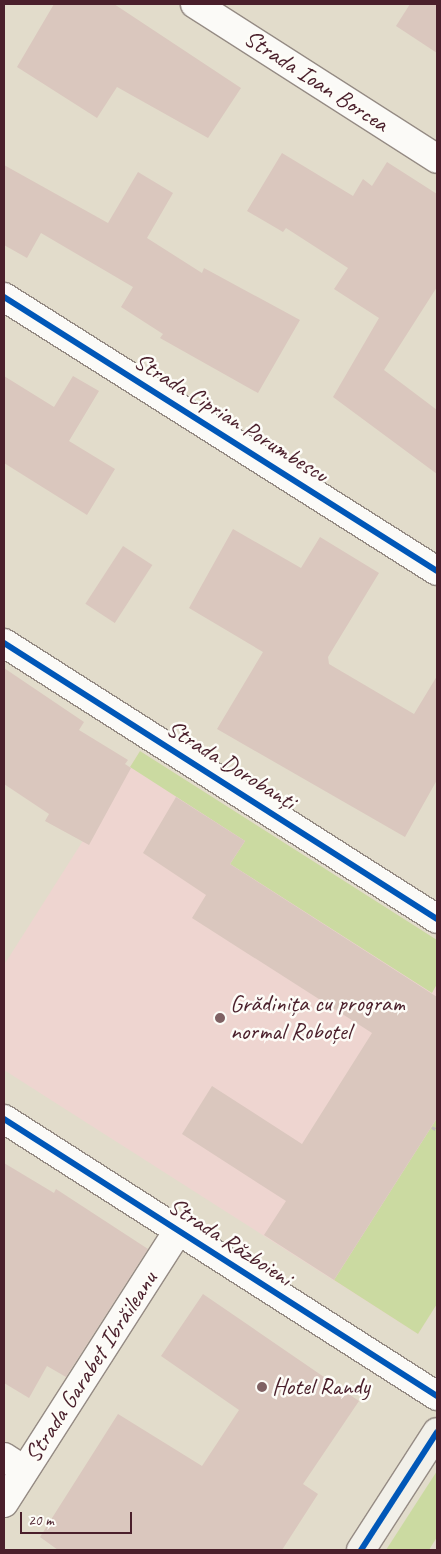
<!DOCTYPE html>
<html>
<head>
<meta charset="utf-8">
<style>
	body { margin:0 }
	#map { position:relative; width:441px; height:1554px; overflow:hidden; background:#e2dccb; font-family:Caveat,sans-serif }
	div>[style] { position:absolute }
	.built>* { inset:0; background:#eed5d0 }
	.green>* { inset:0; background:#cbdaa1 }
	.building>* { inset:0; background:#dac7be; transform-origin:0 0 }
	.path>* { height:3px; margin-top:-1.5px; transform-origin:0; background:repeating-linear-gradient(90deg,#c1bcba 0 4px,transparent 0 8px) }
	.roads { filter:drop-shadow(1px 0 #958b84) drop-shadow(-1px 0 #958b84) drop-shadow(0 1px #958b84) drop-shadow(0 -1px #958b84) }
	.street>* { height:28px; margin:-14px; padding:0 14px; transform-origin:14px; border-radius:14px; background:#fbfaf7 }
	.secondary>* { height:28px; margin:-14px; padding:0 14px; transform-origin:14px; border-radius:14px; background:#f2f0e9 }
	.cycleway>* { height:6px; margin:-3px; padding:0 3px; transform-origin:3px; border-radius:3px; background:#0057b8 }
	.dots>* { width:14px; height:14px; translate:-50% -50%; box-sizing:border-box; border:2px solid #fdfcf7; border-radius:50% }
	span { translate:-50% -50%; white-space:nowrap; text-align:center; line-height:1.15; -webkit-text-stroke:5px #fdfcf7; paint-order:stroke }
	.street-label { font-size:24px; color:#4a1f2b }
	.poi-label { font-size:24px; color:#4a1f2b }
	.left { translate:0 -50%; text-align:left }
	.frame { position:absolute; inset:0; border:5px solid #4a1f2b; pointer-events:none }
	.scale { position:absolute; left:20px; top:1512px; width:112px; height:22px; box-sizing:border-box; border:2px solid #4a1f2b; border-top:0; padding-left:6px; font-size:15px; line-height:18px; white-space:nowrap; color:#4a1f2b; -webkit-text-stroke:4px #fdfcf7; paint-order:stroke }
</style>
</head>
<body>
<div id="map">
	<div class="built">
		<div style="clip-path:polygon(140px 751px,437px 940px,437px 1304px,418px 1334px,4px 1070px,4px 965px)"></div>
	</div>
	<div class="green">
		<div style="clip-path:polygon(140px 751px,437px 940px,437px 984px,432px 993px,230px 864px,245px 841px,130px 767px)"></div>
		<div style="clip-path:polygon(437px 1118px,437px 1304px,418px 1334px,334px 1280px)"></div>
		<div style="clip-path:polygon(437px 1471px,437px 1537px,429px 1550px,386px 1550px)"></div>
	</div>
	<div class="building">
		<div style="clip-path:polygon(54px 4px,114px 4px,241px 88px,208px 138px,117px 87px,97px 118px,17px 67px)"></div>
		<div style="clip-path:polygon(410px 4px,437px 4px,437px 53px,396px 26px)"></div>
		<div style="clip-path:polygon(282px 153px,353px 196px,363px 179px,372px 186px,387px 162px,437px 194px,437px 287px,384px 370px,437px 410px,437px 474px,333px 397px,379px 318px,334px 289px,348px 268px,286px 228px,283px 232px,247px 211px)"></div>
		<div style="clip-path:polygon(4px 165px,108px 223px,138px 172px,173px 193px,147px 238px,202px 273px,204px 268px,300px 320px,258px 393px,160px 338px,163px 334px,121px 307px,133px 287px,41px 233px,27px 258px,4px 245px)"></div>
		<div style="clip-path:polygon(4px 376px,54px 407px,73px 376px,99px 391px,69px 441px,115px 469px,87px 515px,4px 463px)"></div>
		<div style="clip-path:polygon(233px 529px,301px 568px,320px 537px,379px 573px,328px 657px,329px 664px,414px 714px,437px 676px,437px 780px,405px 837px,217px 729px,263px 652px,189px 608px)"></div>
		<div style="left:123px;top:546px;width:35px;height:69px;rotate:33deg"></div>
		<div style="clip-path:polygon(4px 668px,84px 722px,79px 730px,128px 760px,125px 764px,131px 768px,89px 845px,45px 821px,49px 814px,4px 784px)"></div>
		<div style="clip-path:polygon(176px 797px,245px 841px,230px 864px,437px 997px,437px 1118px,334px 1280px,264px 1235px,286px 1201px,182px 1134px,212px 1086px,302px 1144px,372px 1033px,192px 918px,206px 895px,143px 853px)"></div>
		<div style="clip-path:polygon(4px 1163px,54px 1193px,56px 1189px,148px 1249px,66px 1377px,47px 1366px,29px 1398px,4px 1383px)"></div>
		<div style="clip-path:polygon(203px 1294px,359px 1401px,303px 1484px,318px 1494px,282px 1550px,58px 1550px,40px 1537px,118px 1414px,202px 1466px,239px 1410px,161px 1356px)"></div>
	</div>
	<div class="path">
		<div style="left:432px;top:1127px;width:6px;rotate:31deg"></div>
	</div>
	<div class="roads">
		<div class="street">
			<div style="left:195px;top:4px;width:287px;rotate:32.6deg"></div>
			<div style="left:4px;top:297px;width:512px;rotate:32.33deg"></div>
			<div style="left:4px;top:643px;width:513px;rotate:32.51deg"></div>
			<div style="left:4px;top:1119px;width:514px;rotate:32.61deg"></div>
			<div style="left:4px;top:1457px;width:24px;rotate:33deg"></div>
			<div style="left:4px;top:1503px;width:323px;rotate:-57.4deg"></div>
		</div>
		<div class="secondary">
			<div style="left:361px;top:1550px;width:140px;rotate:-57.2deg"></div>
		</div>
	</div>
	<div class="cycleway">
		<div style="left:4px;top:297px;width:512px;rotate:32.33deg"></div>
		<div style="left:4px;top:643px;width:513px;rotate:32.51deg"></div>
		<div style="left:4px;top:1119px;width:514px;rotate:32.61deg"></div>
		<div style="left:361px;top:1550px;width:140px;rotate:-57.2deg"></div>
	</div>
	<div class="dots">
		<div style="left:220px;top:1018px;background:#7f6163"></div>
		<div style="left:262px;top:1387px;background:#7f6163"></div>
	</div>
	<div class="street-label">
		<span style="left:316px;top:81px;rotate:33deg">Strada Ioan Borcea</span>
		<span style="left:231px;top:418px;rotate:32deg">Strada Ciprian Porumbescu</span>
		<span style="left:231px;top:765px;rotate:32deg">Strada Dorobanți</span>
		<span style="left:230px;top:1242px;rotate:33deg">Strada Războieni</span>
		<span style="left:91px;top:1367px;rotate:-57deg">Strada Garabet Ibrăileanu</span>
	</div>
	<div class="poi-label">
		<span class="left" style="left:230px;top:1018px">Grădinița cu program<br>normal Roboțel</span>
		<span class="left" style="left:272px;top:1387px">Hotel Randy</span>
	</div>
	<div class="frame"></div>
	<div class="scale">20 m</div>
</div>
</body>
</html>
